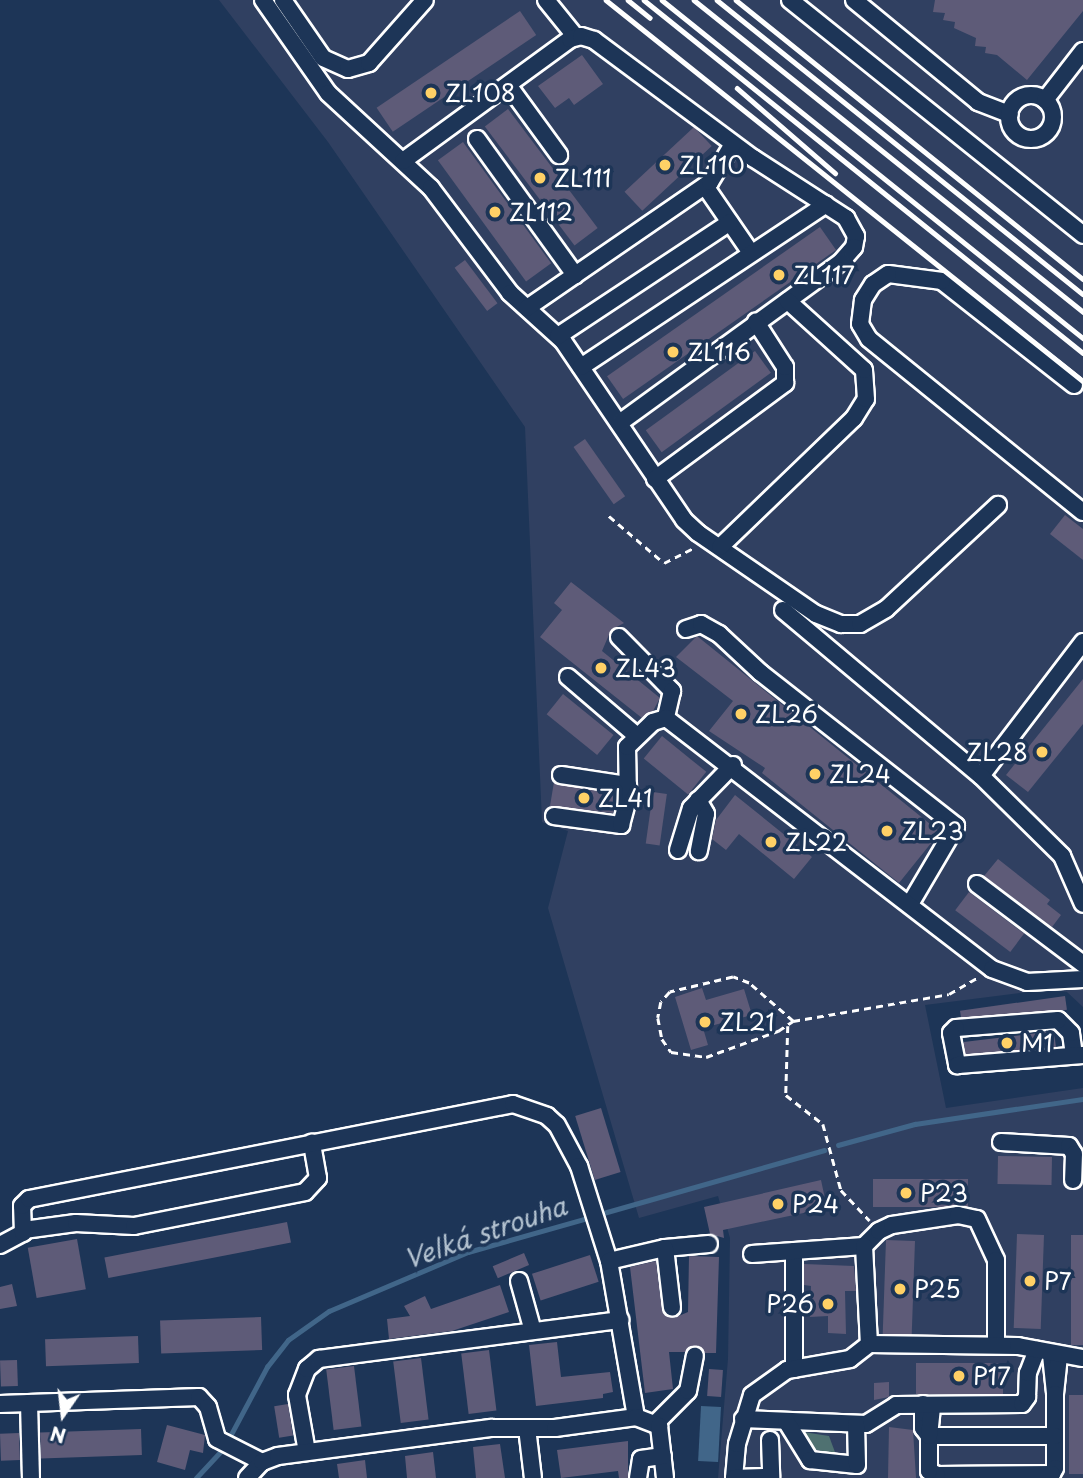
<!DOCTYPE html>
<html>
<head>
<meta charset="utf-8">
<style>
	body { margin:0 }
	#map { position:relative; width:1083px; height:1478px; overflow:hidden; background:#1d3557; font-family:"Playpen Sans",sans-serif }
	div>[style] { position:absolute }
	.built>* { inset:0; background:#304061 }
	.green>* { inset:0; background:#4f7171 }
	.water>* { inset:0; background:#416689; transform-origin:0 0 }
	.stream>* { height:4.5px; margin:-2.25px; padding:0 2.25px; transform-origin:2.25px; border-radius:2.25px; background:#416689 }
	.building>* { inset:0; background:#5e5b78; transform-origin:0 0 }
	.path>* { height:2.5px; margin-top:-1.25px; transform-origin:0; background:repeating-linear-gradient(90deg,#fff 0 7px,transparent 0 12px) }
	.roads { filter:drop-shadow(2px 0 #fff) drop-shadow(-2px 0 #fff) drop-shadow(0 2px #fff) drop-shadow(0 -2px #fff) }
	.minor>* { height:16px; margin:-8px; padding:0 8px; transform-origin:8px; border-radius:8px; background:#1d3557 }
	.minor>.ring { margin:-8px; padding:0; box-sizing:content-box; background:none; border:16px solid #1d3557; border-radius:50% }
	.rail>* { height:4.5px; margin:-2.25px; padding:0 2.25px; transform-origin:2.25px; border-radius:2.25px; background:#fff }
	.dots>* { width:19px; height:19px; translate:-50% -50%; box-sizing:border-box; border:4px solid #1d3557; border-radius:50% }
	span { translate:-50% -50%; white-space:nowrap; text-align:center; line-height:1.15; -webkit-text-stroke:7px #1d3557; paint-order:stroke }
	.poi-label { font-size:24px; color:#fff }
	.left { translate:0 -50%; text-align:left }
	.right { translate:-100% -50%; text-align:right }
	.water-label { font-size:26px; color:#b3c2d0; font-style:italic }
	.north { position:absolute; left:28px; top:1380px; width:70px; height:70px; -webkit-text-stroke:5px #1d3557; paint-order:stroke; rotate:194deg; font-size:19px; font-weight:700; line-height:28px; text-align:center; color:#fff }
	.north::after { content:''; display:block; margin:auto; width:24px; height:32px; background:#fff; clip-path:polygon(50% 0,100% 100%,50% 72%,0 100%) }
</style>
</head>
<body>
<div id="map">
	<div class="built">
		<div style="clip-path:polygon(219px 0,1083px 0,1083px 1007px,1067px 992px,1052px 989px,925px 1005px,946px 1108px,1083px 1088px,1083px 1478px,718px 1478px,728px 1359px,730px 1238px,718px 1196px,639px 1218px,548px 908px,568px 831px,542px 822px,525px 427px,328px 142px)"></div>
	</div>
	<div class="green">
		<div style="clip-path:polygon(797px 1431px,829px 1436px,836px 1455px,810px 1448px)"></div>
	</div>
	<div class="water">
		<div style="left:701px;top:1406px;width:20px;height:55px;rotate:3deg"></div>
	</div>
	<div class="stream">
		<div style="left:838px;top:1145px;width:80px;rotate:-15.3deg"></div>
		<div style="left:915px;top:1124px;width:170px;rotate:-8.5deg"></div>
		<div style="left:600px;top:1214px;width:233px;rotate:-15.9deg"></div>
		<div style="left:228px;top:1440px;width:83px;rotate:-61.9deg"></div>
		<div style="left:267px;top:1367px;width:34px;rotate:-52deg"></div>
		<div style="left:288px;top:1340px;width:50px;rotate:-35.3deg"></div>
		<div style="left:329px;top:1311px;width:151px;rotate:-23deg"></div>
		<div style="left:468px;top:1252px;width:128px;rotate:-15.9deg"></div>
		<div style="left:196px;top:1478px;width:41px;rotate:-47deg"></div>
	</div>
	<div class="building">
		<div style="clip-path:polygon(935px 0,1083px 0,1083px 11px,1027px 80px,997px 55px,985px 53px,986px 47px,975px 46px,976px 38px,954px 28px,955px 22px,943px 20px,945px 13px,933px 12px)"></div>
		<div style="left:520px;top:11px;width:29px;height:173px;rotate:56deg"></div>
		<div style="clip-path:polygon(582px 55px,603px 84px,574px 105px,569px 98px,555px 108px,538px 86px)"></div>
		<div style="left:508px;top:109px;width:149px;height:29px;rotate:53deg"></div>
		<div style="left:694px;top:127px;width:26px;height:95px;rotate:47deg"></div>
		<div style="left:463px;top:142px;width:150px;height:31px;rotate:54deg"></div>
		<div style="left:820px;top:227px;width:28px;height:260px;rotate:55deg"></div>
		<div style="left:465px;top:260px;width:54px;height:13px;rotate:53deg"></div>
		<div style="left:755px;top:351px;width:27px;height:135px;rotate:54deg"></div>
		<div style="left:585px;top:439px;width:70px;height:14px;rotate:55deg"></div>
		<div style="clip-path:polygon(1065px 515px,1083px 529px,1083px 560px,1050px 534px)"></div>
		<div style="clip-path:polygon(571px 582px,624px 623px,611px 630px,602px 651px,660px 698px,653px 711px,642px 718px,540px 637px,562px 610px,554px 603px)"></div>
		<div style="clip-path:polygon(697px 636px,940px 832px,899px 883px,762px 773px,765px 768px,709px 731px,733px 701px,676px 657px)"></div>
		<div style="clip-path:polygon(1083px 679px,1083px 724px,1028px 792px,1006px 775px)"></div>
		<div style="left:563px;top:694px;width:65px;height:26px;rotate:39deg"></div>
		<div style="left:662px;top:736px;width:57px;height:29px;rotate:39deg"></div>
		<div style="clip-path:polygon(554px 782px,617px 794px,613px 813px,550px 806px)"></div>
		<div style="left:653px;top:792px;width:14px;height:52px;rotate:8deg"></div>
		<div style="clip-path:polygon(735px 795px,812px 857px,794px 879px,739px 834px,726px 850px,712px 839px,716px 820px)"></div>
		<div style="clip-path:polygon(998px 859px,1050px 900px,1047px 904px,1061px 915px,1052px 927px,984px 876px)"></div>
		<div style="left:969px;top:892px;width:69px;height:23px;rotate:37deg"></div>
		<div style="clip-path:polygon(702px 988px,706px 1000px,744px 989px,752px 1015px,703px 1028px,708px 1045px,691px 1050px,675px 997px)"></div>
		<div style="left:1065px;top:996px;width:14px;height:106px;rotate:82deg"></div>
		<div style="left:1054px;top:1031px;width:16px;height:91px;rotate:83deg"></div>
		<div style="left:601px;top:1108px;width:67px;height:27px;rotate:73deg"></div>
		<div style="left:998px;top:1156px;width:54px;height:28px;rotate:1deg"></div>
		<div style="left:873px;top:1179px;width:95px;height:28px"></div>
		<div style="clip-path:polygon(821px 1180px,827px 1208px,723px 1230px,724px 1238px,710px 1234px,704px 1207px)"></div>
		<div style="left:287px;top:1222px;width:21px;height:186px;rotate:79deg"></div>
		<div style="left:1017px;top:1234px;width:27px;height:94px;rotate:2deg"></div>
		<div style="left:1071px;top:1235px;width:12px;height:110px"></div>
		<div style="left:77px;top:1239px;width:51px;height:50px;rotate:80deg"></div>
		<div style="left:886px;top:1240px;width:29px;height:94px;rotate:2deg"></div>
		<div style="left:524px;top:1253px;width:13px;height:34px;rotate:67deg"></div>
		<div style="left:590px;top:1255px;width:28px;height:61px;rotate:72deg"></div>
		<div style="clip-path:polygon(689px 1256px,719px 1257px,716px 1353px,705px 1353px,696px 1346px,685px 1352px,669px 1352px,673px 1389px,645px 1393px,630px 1267px,656px 1261px,662px 1310px,674px 1318px,688px 1312px)"></div>
		<div style="clip-path:polygon(804px 1264px,854px 1266px,856px 1291px,845px 1291px,846px 1334px,828px 1333px,828px 1316px,810px 1317px,811px 1286px,804px 1285px)"></div>
		<div style="clip-path:polygon(12px 1284px,17px 1306px,0 1309px,0 1287px)"></div>
		<div style="clip-path:polygon(500px 1285px,509px 1312px,452px 1331px,389px 1339px,387px 1319px,410px 1316px,404px 1306px,425px 1296px,431px 1309px)"></div>
		<div style="left:261px;top:1317px;width:33px;height:101px;rotate:88deg"></div>
		<div style="left:138px;top:1336px;width:27px;height:93px;rotate:88deg"></div>
		<div style="clip-path:polygon(557px 1342px,561px 1377px,610px 1372px,613px 1392px,603px 1394px,603px 1398px,536px 1406px,529px 1345px)"></div>
		<div style="left:489px;top:1350px;width:61px;height:28px;rotate:83deg"></div>
		<div style="left:421px;top:1358px;width:62px;height:28px;rotate:83deg"></div>
		<div style="left:17px;top:1360px;width:26px;height:17px;rotate:88deg"></div>
		<div style="left:916px;top:1363px;width:87px;height:31px"></div>
		<div style="left:354px;top:1366px;width:61px;height:28px;rotate:83deg"></div>
		<div style="left:709px;top:1369px;width:14px;height:27px;rotate:4deg"></div>
		<div style="clip-path:polygon(889px 1382px,889px 1397px,874px 1400px,874px 1383px)"></div>
		<div style="left:1069px;top:1395px;width:14px;height:79px"></div>
		<div style="left:288px;top:1404px;width:32px;height:14px;rotate:81deg"></div>
		<div style="clip-path:polygon(167px 1425px,205px 1435px,203px 1453px,190px 1450px,185px 1470px,157px 1462px)"></div>
		<div style="clip-path:polygon(889px 1427px,913px 1430px,916px 1478px,888px 1478px)"></div>
		<div style="left:141px;top:1429px;width:26px;height:101px;rotate:88deg"></div>
		<div style="left:19px;top:1433px;width:27px;height:19px;rotate:88deg"></div>
		<div style="clip-path:polygon(628px 1441px,628px 1478px,619px 1478px,618px 1471px,561px 1478px,557px 1450px)"></div>
		<div style="clip-path:polygon(500px 1444px,505px 1478px,476px 1478px,473px 1447px)"></div>
		<div style="clip-path:polygon(433px 1452px,436px 1478px,407px 1478px,405px 1456px)"></div>
		<div style="clip-path:polygon(365px 1460px,367px 1478px,339px 1478px,337px 1464px)"></div>
	</div>
	<div class="path">
		<div style="left:609px;top:516px;width:72px;rotate:40.5deg"></div>
		<div style="left:664px;top:563px;width:33px;rotate:-27deg"></div>
		<div style="left:793px;top:1021px;width:58px;rotate:-139.2deg"></div>
		<div style="left:749px;top:983px;width:17px;rotate:-159deg"></div>
		<div style="left:733px;top:977px;width:65px;rotate:166.6deg"></div>
		<div style="left:670px;top:992px;width:13px;rotate:132deg"></div>
		<div style="left:661px;top:1002px;width:16px;rotate:101deg"></div>
		<div style="left:658px;top:1018px;width:21px;rotate:79deg"></div>
		<div style="left:662px;top:1039px;width:16px;rotate:55deg"></div>
		<div style="left:671px;top:1052px;width:35px;rotate:8deg"></div>
		<div style="left:706px;top:1057px;width:77px;rotate:-19.9deg"></div>
		<div style="left:778px;top:1031px;width:18px;rotate:-34deg"></div>
		<div style="left:793px;top:1021px;width:158px;rotate:-9.8deg"></div>
		<div style="left:949px;top:994px;width:32px;rotate:-30deg"></div>
		<div style="left:788px;top:1026px;width:69px;rotate:91.7deg"></div>
		<div style="left:786px;top:1095px;width:47px;rotate:38.1deg"></div>
		<div style="left:823px;top:1124px;width:68px;rotate:74.7deg"></div>
		<div style="left:841px;top:1190px;width:42px;rotate:46.9deg"></div>
	</div>
	<div class="roads">
		<div class="minor">
			<div style="left:263px;top:0;width:113px;rotate:55deg"></div>
			<div style="left:328px;top:93px;width:140px;rotate:42.7deg"></div>
			<div style="left:431px;top:188px;width:131px;rotate:53deg"></div>
			<div style="left:510px;top:293px;width:72px;rotate:42.2deg"></div>
			<div style="left:563px;top:341px;width:216px;rotate:55.9deg"></div>
			<div style="left:684px;top:520px;width:19px;rotate:43deg"></div>
			<div style="left:698px;top:533px;width:143px;rotate:34.5deg"></div>
			<div style="left:816px;top:614px;width:27px;rotate:22deg"></div>
			<div style="left:841px;top:624px;width:19px"></div>
			<div style="left:860px;top:624px;width:30px;rotate:-30deg"></div>
			<div style="left:886px;top:609px;width:153px;rotate:-42.9deg"></div>
			<div style="left:283px;top:0;width:70px;rotate:55.4deg"></div>
			<div style="left:323px;top:58px;width:27px;rotate:24deg"></div>
			<div style="left:348px;top:69px;width:22px;rotate:-16deg"></div>
			<div style="left:369px;top:63px;width:84px;rotate:-48.4deg"></div>
			<div style="left:546px;top:0;width:46px;rotate:51.1deg"></div>
			<div style="left:790px;top:0;width:376px;rotate:38.7deg"></div>
			<div style="left:854px;top:0;width:161px;rotate:39.4deg"></div>
			<div style="left:978px;top:102px;width:34px;rotate:21deg"></div>
			<div style="left:508px;top:85px;width:87px;rotate:53.9deg"></div>
			<div class="ring" style="left:1009px;top:95px;width:28px;height:28px"></div>
			<div style="left:1045px;top:100px;width:62px;rotate:-52.2deg"></div>
			<div style="left:477px;top:139px;width:168px;rotate:54.2deg"></div>
			<div style="left:403px;top:161px;width:207px;rotate:-36.1deg"></div>
			<div style="left:570px;top:39px;width:11px;rotate:-15deg"></div>
			<div style="left:581px;top:36px;width:14px;rotate:17deg"></div>
			<div style="left:594px;top:40px;width:198px;rotate:36.6deg"></div>
			<div style="left:753px;top:158px;width:111px;rotate:32.8deg"></div>
			<div style="left:846px;top:218px;width:21px;rotate:61deg"></div>
			<div style="left:856px;top:236px;width:11px;rotate:100deg"></div>
			<div style="left:854px;top:247px;width:20px;rotate:131deg"></div>
			<div style="left:841px;top:262px;width:274px;rotate:144deg"></div>
			<div style="left:705px;top:186px;width:81px;rotate:55.5deg"></div>
			<div style="left:527px;top:308px;width:222px;rotate:-34.5deg"></div>
			<div style="left:710px;top:182px;width:44px;rotate:-58.8deg"></div>
			<div style="left:558px;top:336px;width:206px;rotate:-33.5deg"></div>
			<div style="left:581px;top:367px;width:294px;rotate:-33.6deg"></div>
			<div style="left:1074px;top:385px;width:168px;rotate:-141.8deg"></div>
			<div style="left:942px;top:281px;width:54px;rotate:-172.6deg"></div>
			<div style="left:888px;top:274px;width:18px;rotate:146deg"></div>
			<div style="left:873px;top:284px;width:19px;rotate:122deg"></div>
			<div style="left:863px;top:300px;width:24px;rotate:97deg"></div>
			<div style="left:860px;top:324px;width:17px;rotate:59deg"></div>
			<div style="left:869px;top:339px;width:275px;rotate:39deg"></div>
			<div style="left:655px;top:479px;width:162px;rotate:-36.4deg"></div>
			<div style="left:785px;top:383px;width:16px;rotate:-90deg"></div>
			<div style="left:785px;top:367px;width:54px;rotate:-122.8deg"></div>
			<div style="left:720px;top:547px;width:186px;rotate:-43.9deg"></div>
			<div style="left:854px;top:418px;width:22px;rotate:-58deg"></div>
			<div style="left:866px;top:399px;width:29px;rotate:-94deg"></div>
			<div style="left:864px;top:370px;width:103px;rotate:-137.8deg"></div>
			<div style="left:783px;top:610px;width:258px;rotate:40deg"></div>
			<div style="left:686px;top:629px;width:16px;rotate:-18deg"></div>
			<div style="left:701px;top:624px;width:21px;rotate:29deg"></div>
			<div style="left:719px;top:634px;width:57px;rotate:42.9deg"></div>
			<div style="left:761px;top:673px;width:248px;rotate:38.1deg"></div>
			<div style="left:956px;top:826px;width:91px;rotate:120.5deg"></div>
			<div style="left:619px;top:637px;width:76px;rotate:45.5deg"></div>
			<div style="left:672px;top:691px;width:28px;rotate:103deg"></div>
			<div style="left:1083px;top:642px;width:168px;rotate:127.3deg"></div>
			<div style="left:981px;top:776px;width:114px;rotate:44.6deg"></div>
			<div style="left:1062px;top:856px;width:52px;rotate:66.4deg"></div>
			<div style="left:568px;top:677px;width:89px;rotate:40.5deg"></div>
			<div style="left:561px;top:775px;width:68px;rotate:8.5deg"></div>
			<div style="left:698px;top:800px;width:16px;rotate:60deg"></div>
			<div style="left:706px;top:814px;width:38px;rotate:101deg"></div>
			<div style="left:554px;top:816px;width:68px;rotate:7.7deg"></div>
			<div style="left:621px;top:825px;width:28px;rotate:-75deg"></div>
			<div style="left:628px;top:798px;width:51px;rotate:-91.1deg"></div>
			<div style="left:627px;top:747px;width:36px;rotate:-44deg"></div>
			<div style="left:653px;top:722px;width:14px;rotate:-17deg"></div>
			<div style="left:666px;top:718px;width:411px;rotate:37.6deg"></div>
			<div style="left:992px;top:969px;width:37px;rotate:20deg"></div>
			<div style="left:1027px;top:982px;width:56px;rotate:-3.1deg"></div>
			<div style="left:678px;top:850px;width:44px;rotate:-72.8deg"></div>
			<div style="left:691px;top:808px;width:60px;rotate:-45.7deg"></div>
			<div style="left:977px;top:884px;width:133px;rotate:37deg"></div>
			<div style="left:1074px;top:1055px;width:22px;rotate:-98deg"></div>
			<div style="left:1071px;top:1033px;width:18px;rotate:-135deg"></div>
			<div style="left:1058px;top:1020px;width:102px;rotate:175.5deg"></div>
			<div style="left:956px;top:1028px;width:7px;rotate:135deg"></div>
			<div style="left:951px;top:1033px;width:33px;rotate:79deg"></div>
			<div style="left:957px;top:1065px;width:1px"></div>
			<div style="left:958px;top:1065px;width:125px;rotate:-4.6deg"></div>
			<div style="left:1001px;top:1142px;width:68px;rotate:3.4deg"></div>
			<div style="left:1069px;top:1146px;width:9px;rotate:58deg"></div>
			<div style="left:1074px;top:1154px;width:26px;rotate:92deg"></div>
			<div style="left:24px;top:1230px;width:52px;rotate:-7.7deg"></div>
			<div style="left:76px;top:1223px;width:58px;rotate:3deg"></div>
			<div style="left:134px;top:1226px;width:174px;rotate:-11.2deg"></div>
			<div style="left:305px;top:1192px;width:19px;rotate:-47deg"></div>
			<div style="left:318px;top:1178px;width:36px;rotate:-100deg"></div>
			<div style="left:0;top:1245px;width:26px;rotate:-28deg"></div>
			<div style="left:23px;top:1233px;width:27px;rotate:-92deg"></div>
			<div style="left:22px;top:1206px;width:10px;rotate:-45deg"></div>
			<div style="left:29px;top:1199px;width:493px;rotate:-11.1deg"></div>
			<div style="left:513px;top:1104px;width:36px;rotate:19deg"></div>
			<div style="left:547px;top:1116px;width:13px;rotate:42deg"></div>
			<div style="left:557px;top:1125px;width:47px;rotate:61.8deg"></div>
			<div style="left:579px;top:1166px;width:100px;rotate:72.5deg"></div>
			<div style="left:864px;top:1246px;width:21px;rotate:-45deg"></div>
			<div style="left:879px;top:1231px;width:14px;rotate:-25deg"></div>
			<div style="left:892px;top:1225px;width:67px;rotate:-8.6deg"></div>
			<div style="left:958px;top:1215px;width:19px;rotate:12deg"></div>
			<div style="left:977px;top:1219px;width:45px;rotate:65.1deg"></div>
			<div style="left:996px;top:1260px;width:85px;rotate:90deg"></div>
			<div style="left:665px;top:1248px;width:44px;rotate:-5.2deg"></div>
			<div style="left:794px;top:1251px;width:118px;rotate:90deg"></div>
			<div style="left:752px;top:1254px;width:112px;rotate:-4.1deg"></div>
			<div style="left:864px;top:1246px;width:98px;rotate:87.1deg"></div>
			<div style="left:519px;top:1281px;width:52px;rotate:74.4deg"></div>
			<div style="left:1051px;top:1355px;width:39px;rotate:84deg"></div>
			<div style="left:1055px;top:1394px;width:37px;rotate:-84deg"></div>
			<div style="left:1055px;top:1394px;width:74px;rotate:90deg"></div>
			<div style="left:1055px;top:1468px;width:7px;rotate:117deg"></div>
			<div style="left:1052px;top:1474px;width:115px;rotate:179.5deg"></div>
			<div style="left:937px;top:1475px;width:9px;rotate:-153deg"></div>
			<div style="left:929px;top:1471px;width:35px;rotate:-90deg"></div>
			<div style="left:929px;top:1436px;width:126px"></div>
			<div style="left:29px;top:1403px;width:75px;rotate:88.5deg"></div>
			<div style="left:0;top:1404px;width:199px;rotate:-2deg"></div>
			<div style="left:199px;top:1397px;width:13px;rotate:48deg"></div>
			<div style="left:208px;top:1407px;width:33px;rotate:74deg"></div>
			<div style="left:217px;top:1439px;width:51px;rotate:27.1deg"></div>
			<div style="left:923px;top:1404px;width:24px;rotate:90deg"></div>
			<div style="left:923px;top:1428px;width:10px;rotate:53deg"></div>
			<div style="left:929px;top:1436px;width:31px;rotate:-84deg"></div>
			<div style="left:636px;top:1417px;width:158px;rotate:-99.8deg"></div>
			<div style="left:609px;top:1261px;width:57px;rotate:-13.1deg"></div>
			<div style="left:665px;top:1248px;width:60px;rotate:83.3deg"></div>
			<div style="left:743px;top:1419px;width:123px;rotate:2.3deg"></div>
			<div style="left:866px;top:1424px;width:36px;rotate:-32deg"></div>
			<div style="left:896px;top:1405px;width:126px;rotate:-0.5deg"></div>
			<div style="left:1022px;top:1404px;width:9px;rotate:-54deg"></div>
			<div style="left:1027px;top:1397px;width:24px;rotate:-88deg"></div>
			<div style="left:1028px;top:1373px;width:25px;rotate:-69deg"></div>
			<div style="left:786px;top:1421px;width:46px;rotate:58.4deg"></div>
			<div style="left:810px;top:1460px;width:47px;rotate:6.1deg"></div>
			<div style="left:857px;top:1465px;width:41px;rotate:-91.4deg"></div>
			<div style="left:656px;top:1423px;width:45px;rotate:-45deg"></div>
			<div style="left:688px;top:1391px;width:36px;rotate:-79deg"></div>
			<div style="left:527px;top:1428px;width:50px;rotate:83.2deg"></div>
			<div style="left:770px;top:1440px;width:38px;rotate:88deg"></div>
			<div style="left:307px;top:1452px;width:58px;rotate:-100deg"></div>
			<div style="left:297px;top:1395px;width:28px;rotate:-69deg"></div>
			<div style="left:307px;top:1369px;width:16px;rotate:-40deg"></div>
			<div style="left:319px;top:1359px;width:304px;rotate:-7.4deg"></div>
			<div style="left:247px;top:1478px;width:22px;rotate:-47deg"></div>
			<div style="left:262px;top:1462px;width:17px;rotate:-21deg"></div>
			<div style="left:278px;top:1456px;width:216px;rotate:-7.5deg"></div>
			<div style="left:492px;top:1428px;width:63px"></div>
			<div style="left:555px;top:1428px;width:82px;rotate:-7.7deg"></div>
			<div style="left:636px;top:1417px;width:25px;rotate:21deg"></div>
			<div style="left:659px;top:1426px;width:52px;rotate:83.4deg"></div>
			<div style="left:638px;top:1478px;width:19px;rotate:-81deg"></div>
			<div style="left:641px;top:1459px;width:22px;rotate:-8deg"></div>
			<div style="left:734px;top:1478px;width:34px;rotate:-85deg"></div>
			<div style="left:737px;top:1444px;width:51px;rotate:-73deg"></div>
			<div style="left:752px;top:1395px;width:43px;rotate:-35.5deg"></div>
			<div style="left:787px;top:1370px;width:64px;rotate:-9.9deg"></div>
			<div style="left:850px;top:1359px;width:24px;rotate:-38deg"></div>
			<div style="left:869px;top:1344px;width:149px;rotate:0.8deg"></div>
			<div style="left:1018px;top:1346px;width:66px;rotate:10.5deg"></div>
			<div style="left:734px;top:1478px;width:37px;rotate:-2deg"></div>
		</div>
	</div>
	<div class="rail">
		<div style="left:606px;top:0;width:610px;rotate:38.62deg"></div>
		<div style="left:628px;top:0;width:28px;rotate:39deg"></div>
		<div style="left:644px;top:0;width:563px;rotate:38.8deg"></div>
		<div style="left:662px;top:0;width:540px;rotate:38.76deg"></div>
		<div style="left:694px;top:0;width:499px;rotate:38.7deg"></div>
		<div style="left:717px;top:0;width:469px;rotate:38.8deg"></div>
		<div style="left:736px;top:0;width:445px;rotate:38.8deg"></div>
		<div style="left:737px;top:88px;width:130px;rotate:40.9deg"></div>
	</div>
	<div class="dots">
		<div style="left:431px;top:93px;background:#ffd166"></div>
		<div style="left:665px;top:165px;background:#ffd166"></div>
		<div style="left:540px;top:178px;background:#ffd166"></div>
		<div style="left:495px;top:212px;background:#ffd166"></div>
		<div style="left:779px;top:275px;background:#ffd166"></div>
		<div style="left:673px;top:352px;background:#ffd166"></div>
		<div style="left:601px;top:668px;background:#ffd166"></div>
		<div style="left:741px;top:714px;background:#ffd166"></div>
		<div style="left:1042px;top:752px;background:#ffd166"></div>
		<div style="left:815px;top:774px;background:#ffd166"></div>
		<div style="left:584px;top:798px;background:#ffd166"></div>
		<div style="left:887px;top:831px;background:#ffd166"></div>
		<div style="left:771px;top:842px;background:#ffd166"></div>
		<div style="left:705px;top:1022px;background:#ffd166"></div>
		<div style="left:1007px;top:1043px;background:#ffd166"></div>
		<div style="left:906px;top:1193px;background:#ffd166"></div>
		<div style="left:778px;top:1204px;background:#ffd166"></div>
		<div style="left:1030px;top:1281px;background:#ffd166"></div>
		<div style="left:900px;top:1289px;background:#ffd166"></div>
		<div style="left:828px;top:1304px;background:#ffd166"></div>
		<div style="left:959px;top:1376px;background:#ffd166"></div>
	</div>
	<div class="poi-label">
		<span class="left" style="left:445px;top:93px">ZL108</span>
		<span class="left" style="left:679px;top:165px">ZL110</span>
		<span class="left" style="left:554px;top:178px">ZL111</span>
		<span class="left" style="left:509px;top:212px">ZL112</span>
		<span class="left" style="left:793px;top:275px">ZL117</span>
		<span class="left" style="left:687px;top:352px">ZL116</span>
		<span class="left" style="left:615px;top:668px">ZL43</span>
		<span class="left" style="left:755px;top:714px">ZL26</span>
		<span class="right" style="left:1028px;top:752px">ZL28</span>
		<span class="left" style="left:829px;top:774px">ZL24</span>
		<span class="left" style="left:598px;top:798px">ZL41</span>
		<span class="left" style="left:901px;top:831px">ZL23</span>
		<span class="left" style="left:785px;top:842px">ZL22</span>
		<span class="left" style="left:719px;top:1022px">ZL21</span>
		<span class="left" style="left:1021px;top:1043px">M1</span>
		<span class="left" style="left:920px;top:1193px">P23</span>
		<span class="left" style="left:792px;top:1204px">P24</span>
		<span class="left" style="left:1044px;top:1281px">P7</span>
		<span class="left" style="left:914px;top:1289px">P25</span>
		<span class="right" style="left:814px;top:1304px">P26</span>
		<span class="left" style="left:973px;top:1376px">P17</span>
	</div>
	<div class="water-label">
		<span style="left:485px;top:1232px;rotate:-19deg">Velká strouha</span>
	</div>
	<div class="north">N</div>
</div>
</body>
</html>
